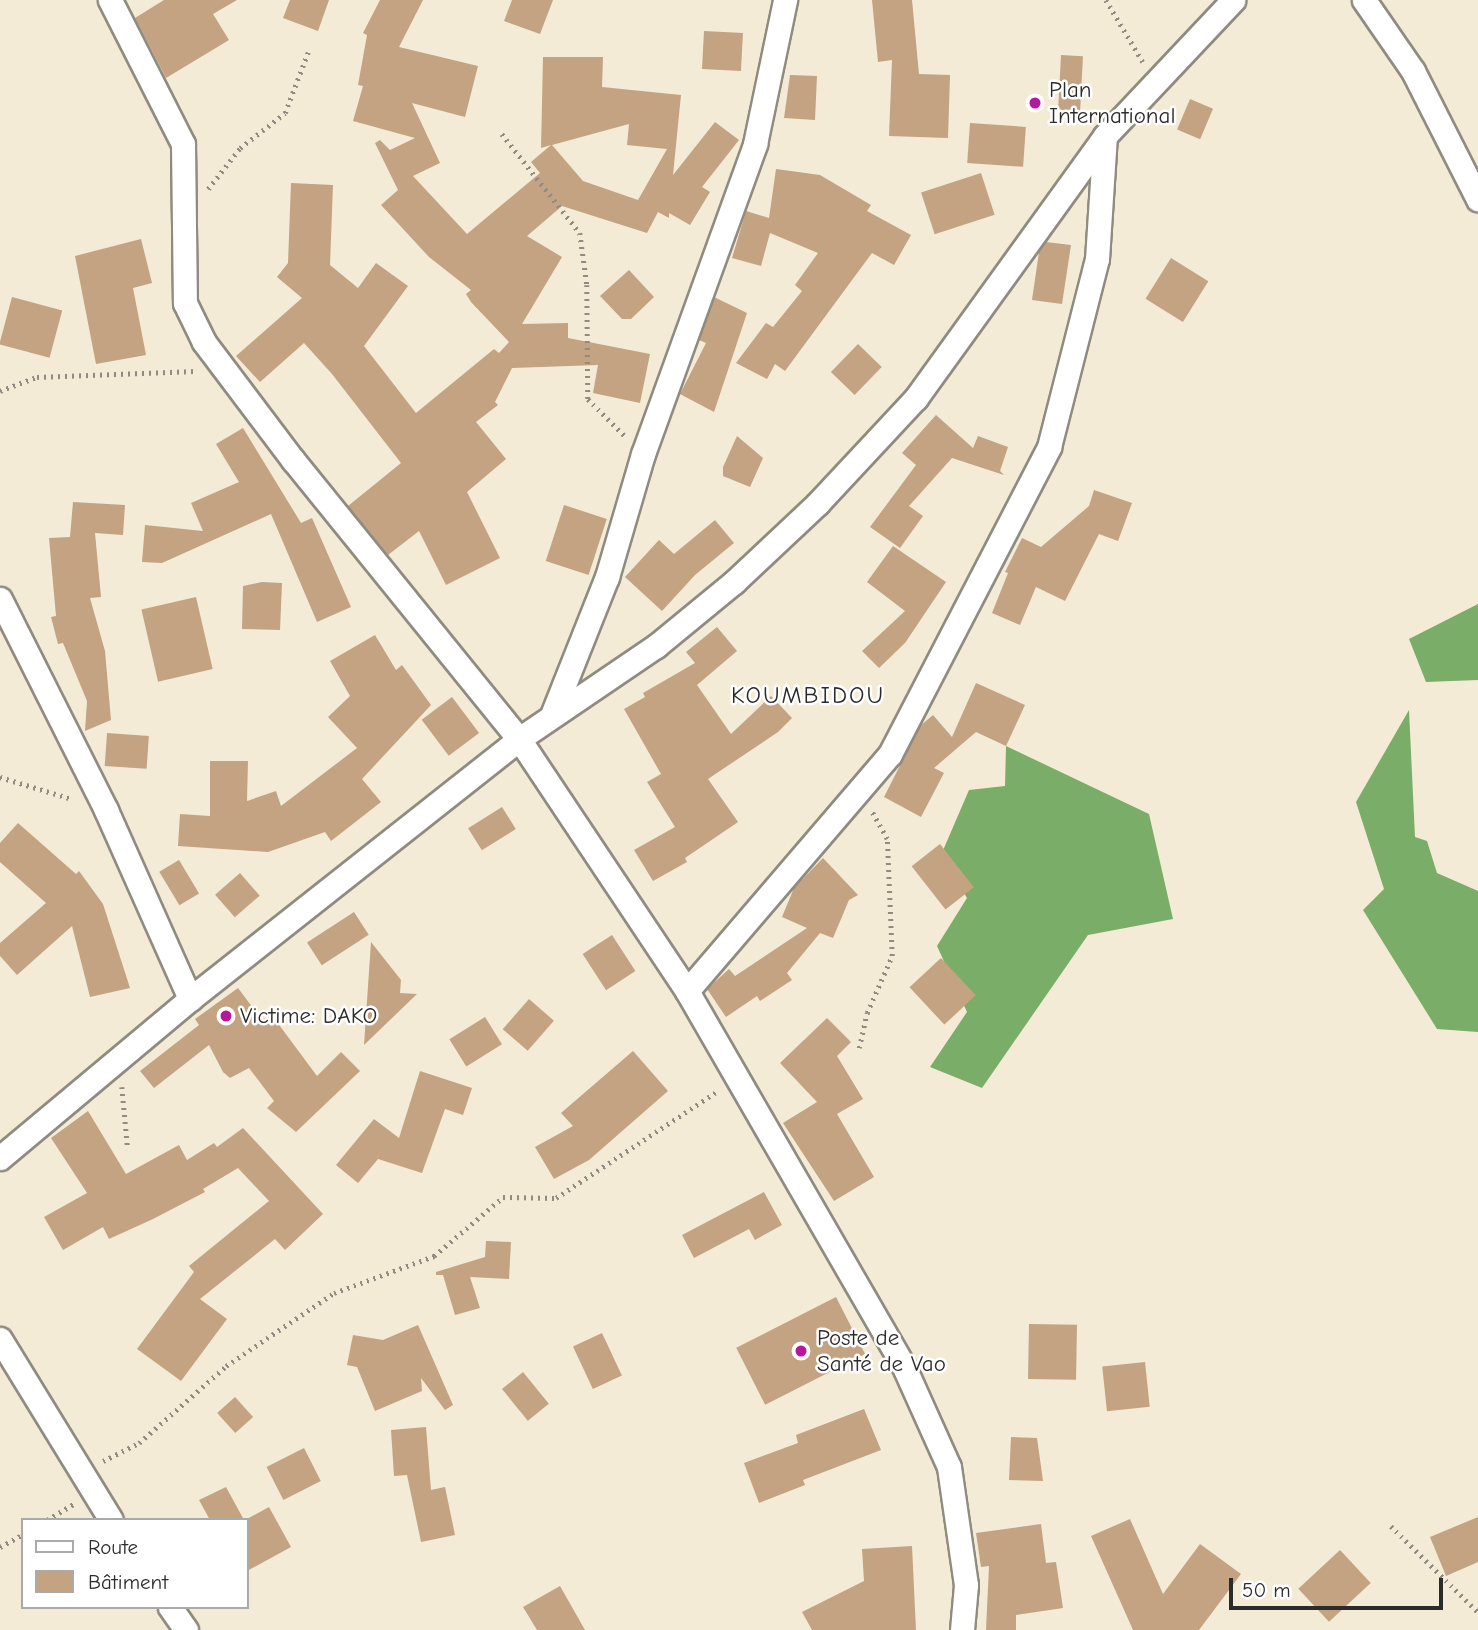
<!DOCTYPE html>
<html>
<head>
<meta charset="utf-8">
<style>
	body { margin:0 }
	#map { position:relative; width:1478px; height:1630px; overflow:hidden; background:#f3ebd6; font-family:"Comic Neue",sans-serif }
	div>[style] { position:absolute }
	.forest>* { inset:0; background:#7aad68 }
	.building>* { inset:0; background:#c3a381; transform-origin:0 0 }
	.path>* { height:4.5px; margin-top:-2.25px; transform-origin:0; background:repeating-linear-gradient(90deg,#8f8b80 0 2px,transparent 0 7px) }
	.roads { filter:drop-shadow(2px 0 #8f8b80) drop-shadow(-2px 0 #8f8b80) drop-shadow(0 2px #8f8b80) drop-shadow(0 -2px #8f8b80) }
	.street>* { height:23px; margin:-11.5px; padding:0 11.5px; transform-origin:11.5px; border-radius:11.5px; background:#fff }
	.dots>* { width:19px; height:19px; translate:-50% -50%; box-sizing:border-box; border:4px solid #fff; border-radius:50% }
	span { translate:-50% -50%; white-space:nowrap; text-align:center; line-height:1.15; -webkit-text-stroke:5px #fff; paint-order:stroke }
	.poi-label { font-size:23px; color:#2b2b2b }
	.left { translate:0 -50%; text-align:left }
	.neighbourhood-label { font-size:24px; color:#2b2b2b; letter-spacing:2px }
	.legend { position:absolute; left:21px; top:1518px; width:228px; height:91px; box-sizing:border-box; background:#fff; border:2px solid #aaa; margin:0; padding:9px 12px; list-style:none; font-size:21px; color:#2b2b2b }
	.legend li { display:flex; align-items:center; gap:14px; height:35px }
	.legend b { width:35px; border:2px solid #aaa }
	.scale { position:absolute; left:1229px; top:1578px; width:214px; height:32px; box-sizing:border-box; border:4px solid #2b2b2b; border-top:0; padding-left:9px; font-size:21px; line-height:24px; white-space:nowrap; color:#2b2b2b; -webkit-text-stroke:5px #fff; paint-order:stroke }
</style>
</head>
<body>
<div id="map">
	<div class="forest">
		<div style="clip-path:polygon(1478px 604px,1478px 680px,1426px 682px,1409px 639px)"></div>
		<div style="clip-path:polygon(1409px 710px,1415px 837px,1427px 841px,1437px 873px,1478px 891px,1478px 1032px,1437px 1029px,1363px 910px,1384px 889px,1356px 802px)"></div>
		<div style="clip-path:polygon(1006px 746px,1149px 814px,1173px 919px,1088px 935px,982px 1088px,930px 1067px,967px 1012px,937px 946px,967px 898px,941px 855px,969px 790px,1005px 786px)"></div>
	</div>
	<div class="building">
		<div style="clip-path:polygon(164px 0,237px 0,213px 14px,229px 40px,166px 78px,135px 18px)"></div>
		<div style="clip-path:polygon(290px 0,329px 0,318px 31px,283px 18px)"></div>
		<div style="clip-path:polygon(evenodd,380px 0,423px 0,399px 47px,478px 66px,465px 117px,412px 103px,440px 163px,413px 176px,467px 234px,540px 173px,531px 162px,551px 145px,541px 148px,543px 57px,603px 57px,602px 87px,681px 95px,673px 175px,715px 122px,739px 140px,702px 187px,710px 192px,690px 225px,669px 213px,669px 218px,658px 212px,647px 233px,562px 206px,527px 236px,562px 257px,522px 324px,568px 323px,568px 338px,650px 354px,640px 403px,593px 393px,598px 365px,512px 368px,495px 402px,498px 405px,476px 422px,506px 459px,467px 492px,500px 558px,446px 585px,419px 531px,388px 555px,348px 506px,401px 463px,332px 374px,304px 343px,260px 382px,236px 356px,302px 298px,277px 277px,288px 263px,291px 183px,333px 185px,330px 265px,358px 288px,376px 263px,408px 286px,364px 346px,416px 413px,494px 349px,499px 353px,509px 342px,471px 302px,466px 294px,471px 290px,429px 257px,381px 205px,398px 190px,375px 143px,380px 140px,390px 150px,415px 138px,353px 121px,363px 86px,358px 85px,367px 35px,363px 33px,380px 0,629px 124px,627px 145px,667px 149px,638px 200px,583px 181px,552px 145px,629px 124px)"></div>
		<div style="clip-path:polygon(512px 0,553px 0,540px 34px,504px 21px)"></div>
		<div style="clip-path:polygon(872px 0,912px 0,919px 74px,950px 75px,948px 138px,889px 136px,892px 60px,878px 62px)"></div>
		<div style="left:704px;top:31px;width:39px;height:38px;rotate:3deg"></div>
		<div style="left:1061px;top:55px;width:22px;height:56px;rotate:3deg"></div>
		<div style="clip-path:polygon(790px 75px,817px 76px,815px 120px,784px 118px)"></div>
		<div style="left:1190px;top:99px;width:25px;height:33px;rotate:23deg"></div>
		<div style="left:970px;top:123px;width:56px;height:40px;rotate:4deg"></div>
		<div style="clip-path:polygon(776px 169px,820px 175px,871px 205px,867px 211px,911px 235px,894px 265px,872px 253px,785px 371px,775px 364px,767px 379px,736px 363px,766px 323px,773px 327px,802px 291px,795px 285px,818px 253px,770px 233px,761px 266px,732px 258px,746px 211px,769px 218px)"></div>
		<div style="left:981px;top:173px;width:44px;height:63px;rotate:72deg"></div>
		<div style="clip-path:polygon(141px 239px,152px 283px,133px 288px,146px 355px,96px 364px,75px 256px)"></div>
		<div style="clip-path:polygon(1046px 242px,1071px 245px,1062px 304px,1032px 300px,1039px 252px)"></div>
		<div style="left:1171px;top:258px;width:44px;height:48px;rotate:32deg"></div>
		<div style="clip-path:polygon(629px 270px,654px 297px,631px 319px,622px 319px,600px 296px)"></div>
		<div style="left:12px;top:297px;width:52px;height:49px;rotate:15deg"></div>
		<div style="clip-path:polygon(714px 297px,747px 313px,714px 412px,680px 394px,706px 343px,699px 340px)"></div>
		<div style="left:858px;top:344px;width:33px;height:39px;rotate:44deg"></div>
		<div style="clip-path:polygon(936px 415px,973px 448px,978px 436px,1008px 447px,1000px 471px,1004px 475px,952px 458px,909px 506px,923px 516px,900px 548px,870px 527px,916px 465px,902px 453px)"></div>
		<div style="clip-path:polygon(243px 428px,301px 523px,312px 518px,351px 607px,317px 622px,271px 514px,162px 563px,142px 562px,145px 525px,203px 531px,191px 503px,239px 482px,216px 444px)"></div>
		<div style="clip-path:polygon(737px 436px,763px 458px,750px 487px,723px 476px,723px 467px)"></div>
		<div style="clip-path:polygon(1094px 490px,1132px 503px,1118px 541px,1099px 534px,1065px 601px,1036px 587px,1020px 625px,992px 613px,1008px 573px,1005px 572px,1022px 538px,1041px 547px,1089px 506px)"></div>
		<div style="clip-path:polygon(73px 502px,125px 505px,123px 535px,95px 533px,101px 597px,90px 598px,105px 651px,111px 720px,85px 731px,87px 701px,63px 643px,58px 644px,51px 617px,56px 616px,49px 538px,70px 537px)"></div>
		<div style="left:564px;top:505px;width:45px;height:59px;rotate:18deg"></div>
		<div style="clip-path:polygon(715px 520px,734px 543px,695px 575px,662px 611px,625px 577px,659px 540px,674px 554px)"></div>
		<div style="clip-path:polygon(893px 546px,946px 582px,905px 643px,879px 668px,862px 651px,905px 611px,867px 582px)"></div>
		<div style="clip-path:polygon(262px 582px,282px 583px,280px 630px,242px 629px,243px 586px)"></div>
		<div style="left:196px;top:597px;width:74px;height:56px;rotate:77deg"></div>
		<div style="clip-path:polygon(717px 627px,737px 651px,697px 685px,731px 734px,771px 696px,792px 718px,778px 732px,708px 779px,738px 822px,685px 858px,687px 862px,653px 881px,634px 850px,675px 827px,647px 782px,661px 774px,624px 709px,645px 697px,643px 693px,695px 663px,686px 652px)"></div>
		<div style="clip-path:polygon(375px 635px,396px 670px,402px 665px,431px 705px,362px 779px,381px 802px,331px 841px,325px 832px,268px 852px,178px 846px,180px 814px,210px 816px,210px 761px,248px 761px,247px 801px,276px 791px,281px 806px,357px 748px,328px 717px,350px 696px,330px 661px)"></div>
		<div style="clip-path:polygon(976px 683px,1025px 705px,1006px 746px,976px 732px,934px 768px,944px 773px,921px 817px,884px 797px,920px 726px,933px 715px,952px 737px)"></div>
		<div style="left:452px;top:697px;width:45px;height:38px;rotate:53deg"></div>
		<div style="left:107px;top:733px;width:42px;height:33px;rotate:4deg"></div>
		<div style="left:502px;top:807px;width:26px;height:40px;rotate:58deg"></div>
		<div style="clip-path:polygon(18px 823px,76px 874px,79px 871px,103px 904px,130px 988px,90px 997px,72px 926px,17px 975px,0 956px,0 943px,46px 903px,0 862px,0 843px)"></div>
		<div style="left:940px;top:844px;width:55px;height:36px;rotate:52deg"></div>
		<div style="clip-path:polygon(823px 858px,858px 895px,849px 900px,833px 938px,820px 933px,787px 973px,792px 980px,760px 1001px,757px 996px,726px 1017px,707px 989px,729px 969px,735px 976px,807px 928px,782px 917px,794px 888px)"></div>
		<div style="left:179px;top:860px;width:39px;height:23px;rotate:59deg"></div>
		<div style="left:240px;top:873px;width:30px;height:33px;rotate:49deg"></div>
		<div style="left:354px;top:912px;width:27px;height:56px;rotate:57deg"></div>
		<div style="left:612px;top:935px;width:43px;height:35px;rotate:57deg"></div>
		<div style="clip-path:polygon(371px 942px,401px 980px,400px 993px,417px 994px,364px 1045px)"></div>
		<div style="left:941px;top:958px;width:51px;height:43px;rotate:47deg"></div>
		<div style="clip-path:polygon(238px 988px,262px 1020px,271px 1014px,317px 1076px,341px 1052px,360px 1071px,296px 1132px,267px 1108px,274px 1101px,249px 1068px,230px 1078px,223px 1072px,209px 1045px,154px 1088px,140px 1071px,199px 1025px,195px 1019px)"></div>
		<div style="left:529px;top:999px;width:33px;height:40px;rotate:41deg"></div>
		<div style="left:485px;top:1017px;width:32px;height:42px;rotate:58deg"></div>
		<div style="clip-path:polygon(827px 1018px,851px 1042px,837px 1056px,863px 1099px,837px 1114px,874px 1177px,834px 1201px,783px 1123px,817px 1102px,780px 1063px)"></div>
		<div style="clip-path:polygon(633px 1051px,668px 1091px,589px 1160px,554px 1179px,535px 1147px,573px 1126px,561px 1113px)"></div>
		<div style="clip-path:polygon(420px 1071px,472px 1088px,463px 1115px,445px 1109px,422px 1173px,378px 1159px,358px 1183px,336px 1165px,374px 1119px,399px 1138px)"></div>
		<div style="clip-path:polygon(88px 1111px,126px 1174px,179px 1145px,187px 1160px,214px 1143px,217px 1147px,243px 1128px,323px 1214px,285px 1250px,275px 1239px,200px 1299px,227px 1319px,181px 1381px,137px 1349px,194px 1272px,189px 1266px,269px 1201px,238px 1168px,203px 1189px,205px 1192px,153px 1219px,109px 1239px,103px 1227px,63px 1250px,44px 1217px,87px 1193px,51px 1138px)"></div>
		<div style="clip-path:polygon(764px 1192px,782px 1225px,755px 1240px,749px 1229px,694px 1258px,682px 1235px)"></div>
		<div style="clip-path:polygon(486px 1241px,511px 1242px,509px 1279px,470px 1277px,480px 1308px,455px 1315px,443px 1275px,436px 1275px,436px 1272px,485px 1257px)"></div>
		<div style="left:836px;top:1297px;width:64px;height:112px;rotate:63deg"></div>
		<div style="left:1029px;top:1324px;width:48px;height:55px;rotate:1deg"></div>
		<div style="clip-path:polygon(418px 1325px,453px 1405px,445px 1410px,421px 1378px,422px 1391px,375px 1411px,357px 1367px,347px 1365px,353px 1335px,383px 1340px)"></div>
		<div style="left:602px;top:1333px;width:47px;height:32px;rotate:65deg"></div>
		<div style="left:1145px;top:1362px;width:45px;height:43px;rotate:84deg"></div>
		<div style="left:523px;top:1372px;width:41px;height:27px;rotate:51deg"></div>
		<div style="left:235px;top:1397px;width:27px;height:24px;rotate:48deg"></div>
		<div style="clip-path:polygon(864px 1409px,881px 1450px,803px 1480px,805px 1485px,759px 1503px,744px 1463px,798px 1443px,796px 1435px)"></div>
		<div style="clip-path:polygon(426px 1427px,431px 1490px,445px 1487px,455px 1535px,421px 1542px,407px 1475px,394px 1476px,391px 1430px)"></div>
		<div style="clip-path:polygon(1011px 1437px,1037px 1438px,1043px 1481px,1009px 1480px)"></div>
		<div style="left:304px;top:1448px;width:37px;height:42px;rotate:63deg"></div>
		<div style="clip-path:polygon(226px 1487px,244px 1520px,210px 1520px,199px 1500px)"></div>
		<div style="clip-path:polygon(269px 1507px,291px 1547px,247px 1571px,247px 1519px)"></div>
		<div style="clip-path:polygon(1478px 1517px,1478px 1562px,1446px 1576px,1430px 1537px)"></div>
		<div style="clip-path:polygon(1130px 1519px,1163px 1594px,1200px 1544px,1241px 1574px,1199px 1630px,1133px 1630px,1091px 1536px)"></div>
		<div style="clip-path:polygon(1041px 1524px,1046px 1563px,1056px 1562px,1063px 1608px,1016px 1615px,1016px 1630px,986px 1630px,989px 1566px,981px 1567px,976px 1533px)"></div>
		<div style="clip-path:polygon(912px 1546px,916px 1630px,812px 1630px,802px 1612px,864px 1581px,862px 1549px)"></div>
		<div style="left:1340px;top:1550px;width:45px;height:57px;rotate:47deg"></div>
		<div style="clip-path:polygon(560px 1586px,585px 1630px,537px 1630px,523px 1607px)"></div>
	</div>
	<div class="path">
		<div style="left:1106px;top:0;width:72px;rotate:59.2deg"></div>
		<div style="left:502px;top:134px;width:126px;rotate:51.8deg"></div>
		<div style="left:580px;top:233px;width:52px;rotate:82.3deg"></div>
		<div style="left:587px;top:285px;width:114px;rotate:89.5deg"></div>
		<div style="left:588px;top:399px;width:52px;rotate:45deg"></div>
		<div style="left:208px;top:189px;width:52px;rotate:-52deg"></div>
		<div style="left:240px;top:148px;width:57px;rotate:-37.9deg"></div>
		<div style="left:285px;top:113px;width:65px;rotate:-69.3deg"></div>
		<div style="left:0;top:391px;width:40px;rotate:-21deg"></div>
		<div style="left:37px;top:377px;width:159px;rotate:-2.2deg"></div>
		<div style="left:0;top:777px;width:75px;rotate:17deg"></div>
		<div style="left:859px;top:1048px;width:36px;rotate:-77deg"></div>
		<div style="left:867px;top:1013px;width:62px;rotate:-66.3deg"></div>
		<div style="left:892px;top:956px;width:117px;rotate:-92.4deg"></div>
		<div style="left:887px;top:839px;width:31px;rotate:-119deg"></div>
		<div style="left:122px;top:1087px;width:63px;rotate:84.6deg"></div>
		<div style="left:103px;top:1461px;width:40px;rotate:-26.6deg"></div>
		<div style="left:139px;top:1443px;width:116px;rotate:-41.5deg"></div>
		<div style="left:226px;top:1366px;width:130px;rotate:-34.1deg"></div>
		<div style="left:334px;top:1293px;width:107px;rotate:-20.3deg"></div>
		<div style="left:434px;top:1256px;width:91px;rotate:-40.5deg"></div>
		<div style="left:503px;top:1197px;width:53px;rotate:1.1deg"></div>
		<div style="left:556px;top:1198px;width:192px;rotate:-33.5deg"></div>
		<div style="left:47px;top:1520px;width:31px;rotate:-31deg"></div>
		<div style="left:1391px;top:1526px;width:122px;rotate:44.7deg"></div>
		<div style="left:0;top:1547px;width:26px;rotate:-29deg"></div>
	</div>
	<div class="roads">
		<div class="street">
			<div style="left:110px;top:0;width:161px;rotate:63.1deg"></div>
			<div style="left:183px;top:144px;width:159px;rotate:89.3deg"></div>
			<div style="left:185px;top:303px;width:43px;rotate:64deg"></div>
			<div style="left:204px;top:342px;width:148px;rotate:53deg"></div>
			<div style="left:293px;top:460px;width:359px;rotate:51deg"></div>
			<div style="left:519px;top:739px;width:303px;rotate:56.3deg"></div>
			<div style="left:687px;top:991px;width:436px;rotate:60deg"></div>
			<div style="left:905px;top:1369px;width:107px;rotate:65.8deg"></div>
			<div style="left:949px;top:1467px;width:119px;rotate:81.8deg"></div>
			<div style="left:966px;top:1585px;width:45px;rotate:95.1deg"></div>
			<div style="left:1364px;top:0;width:86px;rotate:55.4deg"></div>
			<div style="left:1413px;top:71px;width:144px;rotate:63.1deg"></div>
			<div style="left:0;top:599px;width:236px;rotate:63.3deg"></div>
			<div style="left:106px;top:810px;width:207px;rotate:66deg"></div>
			<div style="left:552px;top:715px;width:149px;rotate:-68.3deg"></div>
			<div style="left:607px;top:577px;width:128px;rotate:-73.7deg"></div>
			<div style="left:643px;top:454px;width:330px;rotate:-70.1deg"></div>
			<div style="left:755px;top:144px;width:147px;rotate:-78.2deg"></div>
			<div style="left:687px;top:991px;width:312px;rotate:-49.4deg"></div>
			<div style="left:890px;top:754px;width:346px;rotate:-62.6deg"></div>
			<div style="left:1049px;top:447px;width:194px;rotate:-75.7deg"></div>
			<div style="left:1097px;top:259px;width:123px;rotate:-86.3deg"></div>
			<div style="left:0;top:1158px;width:248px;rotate:-39.9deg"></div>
			<div style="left:190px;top:999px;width:419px;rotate:-38.3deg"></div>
			<div style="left:519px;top:739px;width:166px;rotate:-34.2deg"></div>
			<div style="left:656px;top:646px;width:101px;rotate:-39.4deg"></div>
			<div style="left:734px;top:582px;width:115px;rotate:-43.2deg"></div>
			<div style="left:818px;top:503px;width:144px;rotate:-47deg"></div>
			<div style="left:916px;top:398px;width:323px;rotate:-54.2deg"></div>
			<div style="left:1105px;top:136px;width:187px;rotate:-46.7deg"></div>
			<div style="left:0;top:1339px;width:212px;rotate:58.5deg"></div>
			<div style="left:170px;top:1607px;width:28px;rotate:55deg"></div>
		</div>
	</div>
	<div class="dots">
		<div style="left:1035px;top:103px;background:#b5179e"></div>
		<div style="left:226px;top:1016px;background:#b5179e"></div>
		<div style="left:801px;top:1351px;background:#b5179e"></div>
	</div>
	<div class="poi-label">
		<span class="left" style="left:1049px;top:103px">Plan<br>International</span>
		<span class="left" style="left:240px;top:1016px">Victime: DAKO</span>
		<span class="left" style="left:817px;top:1351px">Poste de<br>Santé de Vao</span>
	</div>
	<div class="neighbourhood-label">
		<span style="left:808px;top:696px">KOUMBIDOU</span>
	</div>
	<ul class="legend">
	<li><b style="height:9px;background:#fff"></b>Route</li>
	<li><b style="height:19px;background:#c3a381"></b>Bâtiment</li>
	</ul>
	<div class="scale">50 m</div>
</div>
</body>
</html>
